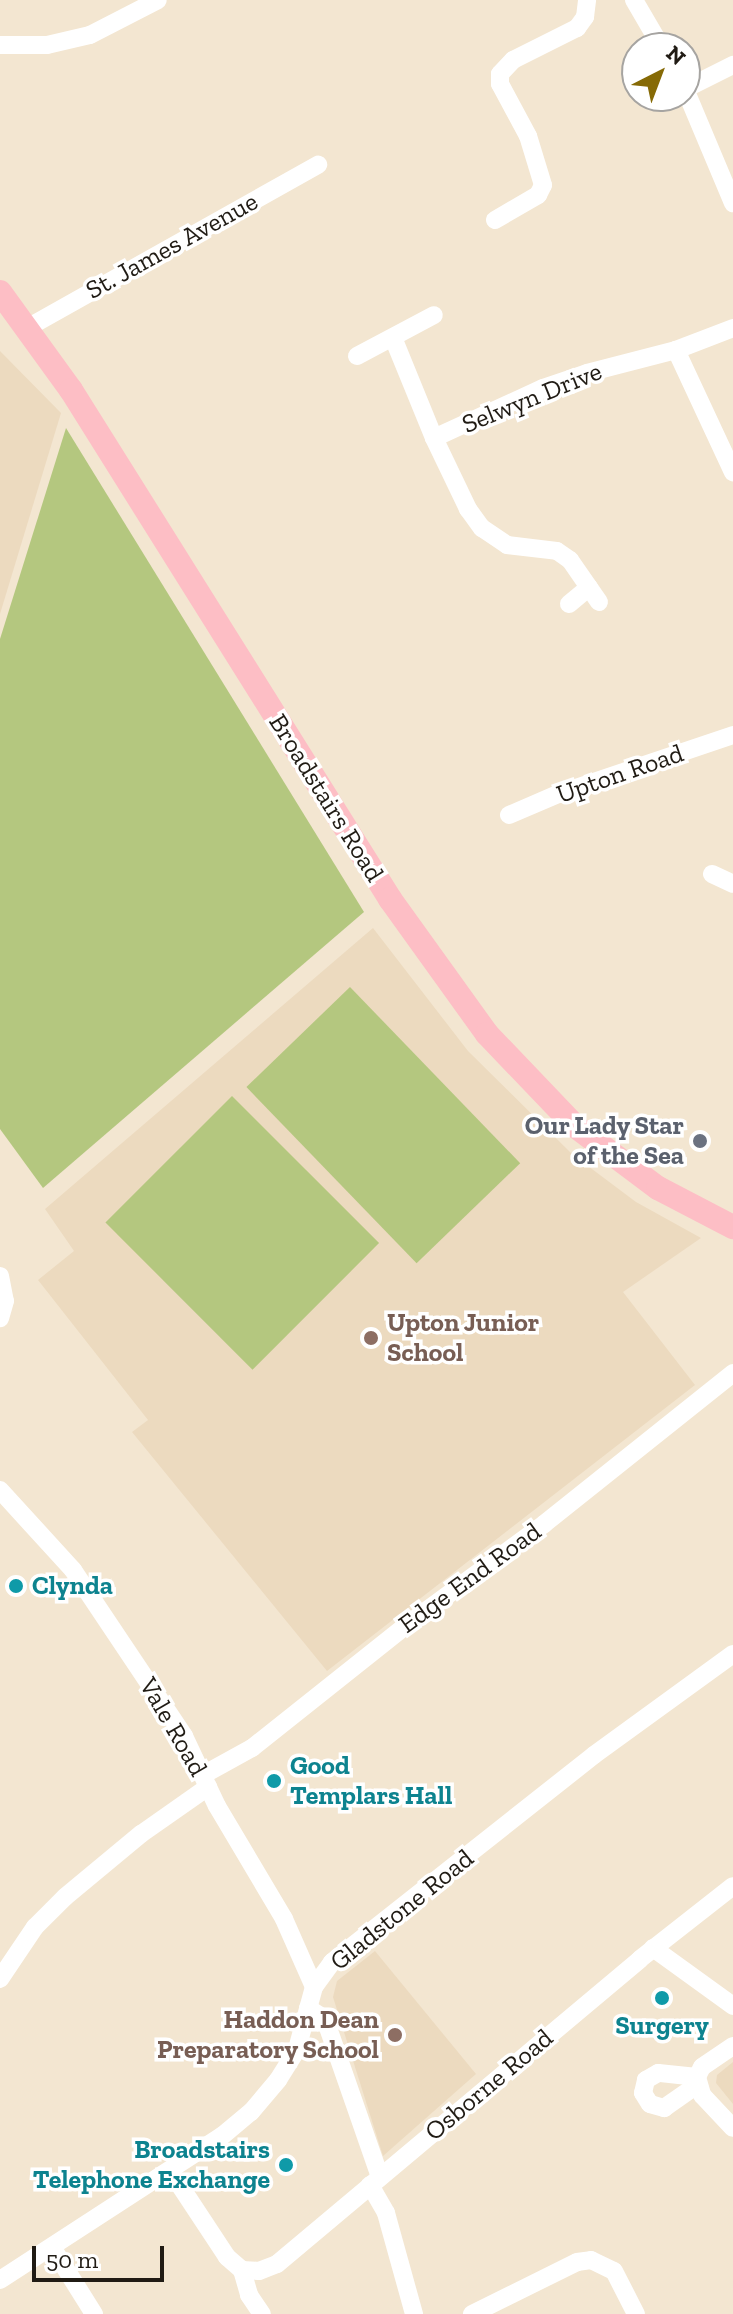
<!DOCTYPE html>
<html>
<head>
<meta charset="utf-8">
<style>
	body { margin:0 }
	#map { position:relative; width:733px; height:2314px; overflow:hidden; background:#f3e6d1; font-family:"Zilla Slab",serif }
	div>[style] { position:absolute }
	.built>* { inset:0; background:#ecdabf }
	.green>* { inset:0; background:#b4c77f; transform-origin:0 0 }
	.minor>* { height:18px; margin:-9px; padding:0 9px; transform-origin:9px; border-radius:9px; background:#fff }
	.major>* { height:24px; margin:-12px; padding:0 12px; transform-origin:12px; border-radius:12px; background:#fdbec5 }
	.dots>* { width:22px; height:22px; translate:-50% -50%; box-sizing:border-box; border:4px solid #fff; border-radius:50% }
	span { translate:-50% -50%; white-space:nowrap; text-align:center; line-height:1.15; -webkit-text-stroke:7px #fff; paint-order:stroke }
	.street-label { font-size:26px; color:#201b14 }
	.worship-label { font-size:26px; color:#5b616d; font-weight:700 }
	.right { translate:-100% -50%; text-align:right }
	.education-label { font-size:26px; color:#785e54; font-weight:700 }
	.left { translate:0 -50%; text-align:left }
	.culture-label { font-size:26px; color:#0d838f; font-weight:700 }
	.north { position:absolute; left:621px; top:32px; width:80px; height:80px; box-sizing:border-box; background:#fff; border:2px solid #a6a4a1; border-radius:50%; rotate:42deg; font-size:22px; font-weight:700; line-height:32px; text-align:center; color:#201b14 }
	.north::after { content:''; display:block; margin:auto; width:28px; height:36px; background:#866a06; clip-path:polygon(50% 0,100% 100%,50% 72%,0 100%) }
	.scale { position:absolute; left:32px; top:2246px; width:132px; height:36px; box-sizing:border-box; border:4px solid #201b14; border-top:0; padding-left:10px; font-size:24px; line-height:28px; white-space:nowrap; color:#201b14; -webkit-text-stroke:6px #fff; paint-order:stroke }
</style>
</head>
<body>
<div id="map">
	<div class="built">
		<div style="clip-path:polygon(0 351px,61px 413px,0 614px)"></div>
		<div style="clip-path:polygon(373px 928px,468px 1051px,572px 1154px,636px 1202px,701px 1238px,623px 1292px,695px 1385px,327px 1671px,132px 1432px,148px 1420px,38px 1280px,74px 1251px,45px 1209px)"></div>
		<div style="clip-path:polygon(375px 1951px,476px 2074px,383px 2156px,333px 1997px,337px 1981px)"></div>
		<div style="clip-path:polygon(733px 2062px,733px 2104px,716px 2083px,717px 2075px)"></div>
	</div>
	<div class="green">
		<div style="clip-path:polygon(66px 428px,364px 912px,43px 1188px,0 1129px,0 639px)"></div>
		<div style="left:350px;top:987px;width:245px;height:144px;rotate:46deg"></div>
		<div style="left:232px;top:1096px;width:208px;height:179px;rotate:45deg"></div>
	</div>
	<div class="minor">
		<div style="left:634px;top:0;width:56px;rotate:59.7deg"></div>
		<div style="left:0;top:45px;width:47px"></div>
		<div style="left:47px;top:45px;width:44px;rotate:-13.1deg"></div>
		<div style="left:90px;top:35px;width:76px;rotate:-27.2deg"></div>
		<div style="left:685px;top:89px;width:124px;rotate:67.2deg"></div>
		<div style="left:685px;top:89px;width:54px;rotate:-26.6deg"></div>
		<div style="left:495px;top:220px;width:50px;rotate:-30.2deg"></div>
		<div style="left:538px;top:195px;width:11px;rotate:-63deg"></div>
		<div style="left:543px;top:185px;width:51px;rotate:-107deg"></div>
		<div style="left:528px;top:136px;width:59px;rotate:-118.3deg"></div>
		<div style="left:500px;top:84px;width:10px;rotate:-90deg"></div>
		<div style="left:500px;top:74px;width:19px;rotate:-47deg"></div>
		<div style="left:513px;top:60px;width:72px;rotate:-26.6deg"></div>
		<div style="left:577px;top:28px;width:14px;rotate:-54deg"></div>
		<div style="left:585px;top:17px;width:17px;rotate:-83deg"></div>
		<div style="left:27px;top:328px;width:334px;rotate:-29.3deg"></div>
		<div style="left:394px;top:340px;width:106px;rotate:67.8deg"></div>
		<div style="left:434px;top:438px;width:79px;rotate:64.4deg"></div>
		<div style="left:468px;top:509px;width:24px;rotate:54deg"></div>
		<div style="left:482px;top:528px;width:30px;rotate:34deg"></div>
		<div style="left:507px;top:545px;width:50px;rotate:6.8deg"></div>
		<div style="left:557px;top:551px;width:16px;rotate:35deg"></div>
		<div style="left:570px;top:560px;width:51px;rotate:55.4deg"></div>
		<div style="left:676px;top:350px;width:135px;rotate:65deg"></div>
		<div style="left:357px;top:356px;width:87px;rotate:-28deg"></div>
		<div style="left:434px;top:438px;width:120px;rotate:-24.6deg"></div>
		<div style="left:543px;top:388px;width:46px;rotate:-18.8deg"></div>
		<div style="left:587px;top:373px;width:92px;rotate:-14.5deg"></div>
		<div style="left:676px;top:350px;width:61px;rotate:-21.1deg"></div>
		<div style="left:569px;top:604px;width:26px;rotate:-40deg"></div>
		<div style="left:509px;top:815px;width:53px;rotate:-23.2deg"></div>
		<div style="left:558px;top:794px;width:185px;rotate:-18.6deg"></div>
		<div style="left:712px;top:874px;width:23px;rotate:25deg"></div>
		<div style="left:0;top:1276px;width:25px;rotate:79deg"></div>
		<div style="left:5px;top:1301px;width:18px;rotate:106deg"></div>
		<div style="left:0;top:1490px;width:108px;rotate:47.6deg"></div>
		<div style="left:73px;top:1570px;width:200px;rotate:56.2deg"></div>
		<div style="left:184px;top:1736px;width:77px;rotate:64.8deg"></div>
		<div style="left:217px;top:1806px;width:131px;rotate:59.3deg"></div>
		<div style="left:284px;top:1919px;width:74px;rotate:66.2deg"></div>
		<div style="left:203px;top:1775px;width:56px;rotate:-28.9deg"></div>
		<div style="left:252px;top:1748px;width:194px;rotate:-38.5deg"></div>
		<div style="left:404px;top:1627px;width:174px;rotate:-36.3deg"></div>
		<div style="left:544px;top:1524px;width:242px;rotate:-38.6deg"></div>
		<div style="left:653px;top:1948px;width:99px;rotate:35.9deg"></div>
		<div style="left:0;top:1979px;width:63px;rotate:-56.1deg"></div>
		<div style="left:35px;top:1927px;width:42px;rotate:-45deg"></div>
		<div style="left:65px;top:1897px;width:99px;rotate:-39.7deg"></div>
		<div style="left:141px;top:1834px;width:82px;rotate:-35deg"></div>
		<div style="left:308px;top:2008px;width:20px;rotate:33deg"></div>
		<div style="left:325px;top:2019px;width:167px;rotate:70.8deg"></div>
		<div style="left:733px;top:2046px;width:37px;rotate:146deg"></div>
		<div style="left:702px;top:2067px;width:11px;rotate:117deg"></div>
		<div style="left:697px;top:2077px;width:19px;rotate:74deg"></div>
		<div style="left:702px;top:2095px;width:45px;rotate:46.8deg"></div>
		<div style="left:697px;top:2077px;width:39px;rotate:-174deg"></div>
		<div style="left:658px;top:2073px;width:14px;rotate:150deg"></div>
		<div style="left:646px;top:2080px;width:13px;rotate:103deg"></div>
		<div style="left:643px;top:2093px;width:13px;rotate:58deg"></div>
		<div style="left:650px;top:2104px;width:15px;rotate:16deg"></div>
		<div style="left:664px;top:2108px;width:40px;rotate:-34.9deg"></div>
		<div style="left:171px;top:2172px;width:102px;rotate:56.6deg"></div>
		<div style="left:227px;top:2257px;width:20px;rotate:41deg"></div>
		<div style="left:242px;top:2270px;width:26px;rotate:74deg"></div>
		<div style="left:249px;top:2295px;width:23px;rotate:56deg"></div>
		<div style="left:370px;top:2185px;width:32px;rotate:60deg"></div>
		<div style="left:386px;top:2213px;width:105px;rotate:74.5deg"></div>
		<div style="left:52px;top:2247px;width:79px;rotate:57.9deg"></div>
		<div style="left:242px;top:2270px;width:17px;rotate:3deg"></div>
		<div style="left:259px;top:2271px;width:19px;rotate:-21deg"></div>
		<div style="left:277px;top:2264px;width:474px;rotate:-40deg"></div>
		<div style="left:640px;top:1959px;width:118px;rotate:-38.1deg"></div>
		<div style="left:0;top:2280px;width:265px;rotate:-33deg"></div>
		<div style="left:222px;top:2136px;width:38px;rotate:-40deg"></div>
		<div style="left:251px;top:2112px;width:42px;rotate:-49.8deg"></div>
		<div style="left:278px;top:2080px;width:36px;rotate:-58deg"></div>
		<div style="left:297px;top:2049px;width:64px;rotate:-74.7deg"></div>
		<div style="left:314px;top:1987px;width:31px;rotate:-54deg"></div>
		<div style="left:332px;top:1962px;width:334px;rotate:-38.3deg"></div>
		<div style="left:594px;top:1755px;width:172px;rotate:-36deg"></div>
		<div style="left:472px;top:2314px;width:117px;rotate:-26.3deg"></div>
		<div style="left:577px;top:2262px;width:14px;rotate:-8deg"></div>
		<div style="left:591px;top:2260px;width:25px;rotate:26deg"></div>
		<div style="left:614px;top:2271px;width:48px;rotate:62.9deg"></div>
	</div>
	<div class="major">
		<div style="left:0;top:292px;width:121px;rotate:54.1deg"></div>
		<div style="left:71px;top:390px;width:601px;rotate:57.92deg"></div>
		<div style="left:390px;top:899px;width:166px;rotate:54.3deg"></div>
		<div style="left:487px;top:1034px;width:127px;rotate:46.3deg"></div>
		<div style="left:575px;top:1126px;width:104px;rotate:36.8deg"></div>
		<div style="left:658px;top:1188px;width:85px;rotate:27.5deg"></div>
	</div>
	<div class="dots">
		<div style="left:700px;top:1141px;background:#6b7280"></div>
		<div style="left:371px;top:1338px;background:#8d6e63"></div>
		<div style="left:16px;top:1586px;background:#0f9aa8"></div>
		<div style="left:274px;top:1781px;background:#0f9aa8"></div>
		<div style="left:662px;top:1998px;background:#0f9aa8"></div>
		<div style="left:395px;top:2035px;background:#8d6e63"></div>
		<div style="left:286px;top:2165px;background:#0f9aa8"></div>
	</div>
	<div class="street-label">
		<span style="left:172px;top:246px;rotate:-29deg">St. James Avenue</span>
		<span style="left:532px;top:398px;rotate:-22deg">Selwyn Drive</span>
		<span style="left:620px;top:774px;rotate:-19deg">Upton Road</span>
		<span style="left:326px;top:798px;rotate:58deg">Broadstairs Road</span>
		<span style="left:470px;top:1578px;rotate:-36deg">Edge End Road</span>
		<span style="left:173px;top:1727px;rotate:60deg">Vale Road</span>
		<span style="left:402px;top:1910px;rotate:-39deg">Gladstone Road</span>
		<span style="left:489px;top:2085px;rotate:-40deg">Osborne Road</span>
	</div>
	<div class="worship-label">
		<span class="right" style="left:684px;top:1141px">Our Lady Star<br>of the Sea</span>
	</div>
	<div class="education-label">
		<span class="left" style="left:387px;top:1338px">Upton Junior<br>School</span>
		<span class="right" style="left:379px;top:2035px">Haddon Dean<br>Preparatory School</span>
	</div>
	<div class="culture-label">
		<span class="left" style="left:32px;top:1586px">Clynda</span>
		<span class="left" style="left:290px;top:1781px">Good<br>Templars Hall</span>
		<span style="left:662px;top:2026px">Surgery</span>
		<span class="right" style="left:270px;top:2165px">Broadstairs<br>Telephone Exchange</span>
	</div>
	<div class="north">N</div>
	<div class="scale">50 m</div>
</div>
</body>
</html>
